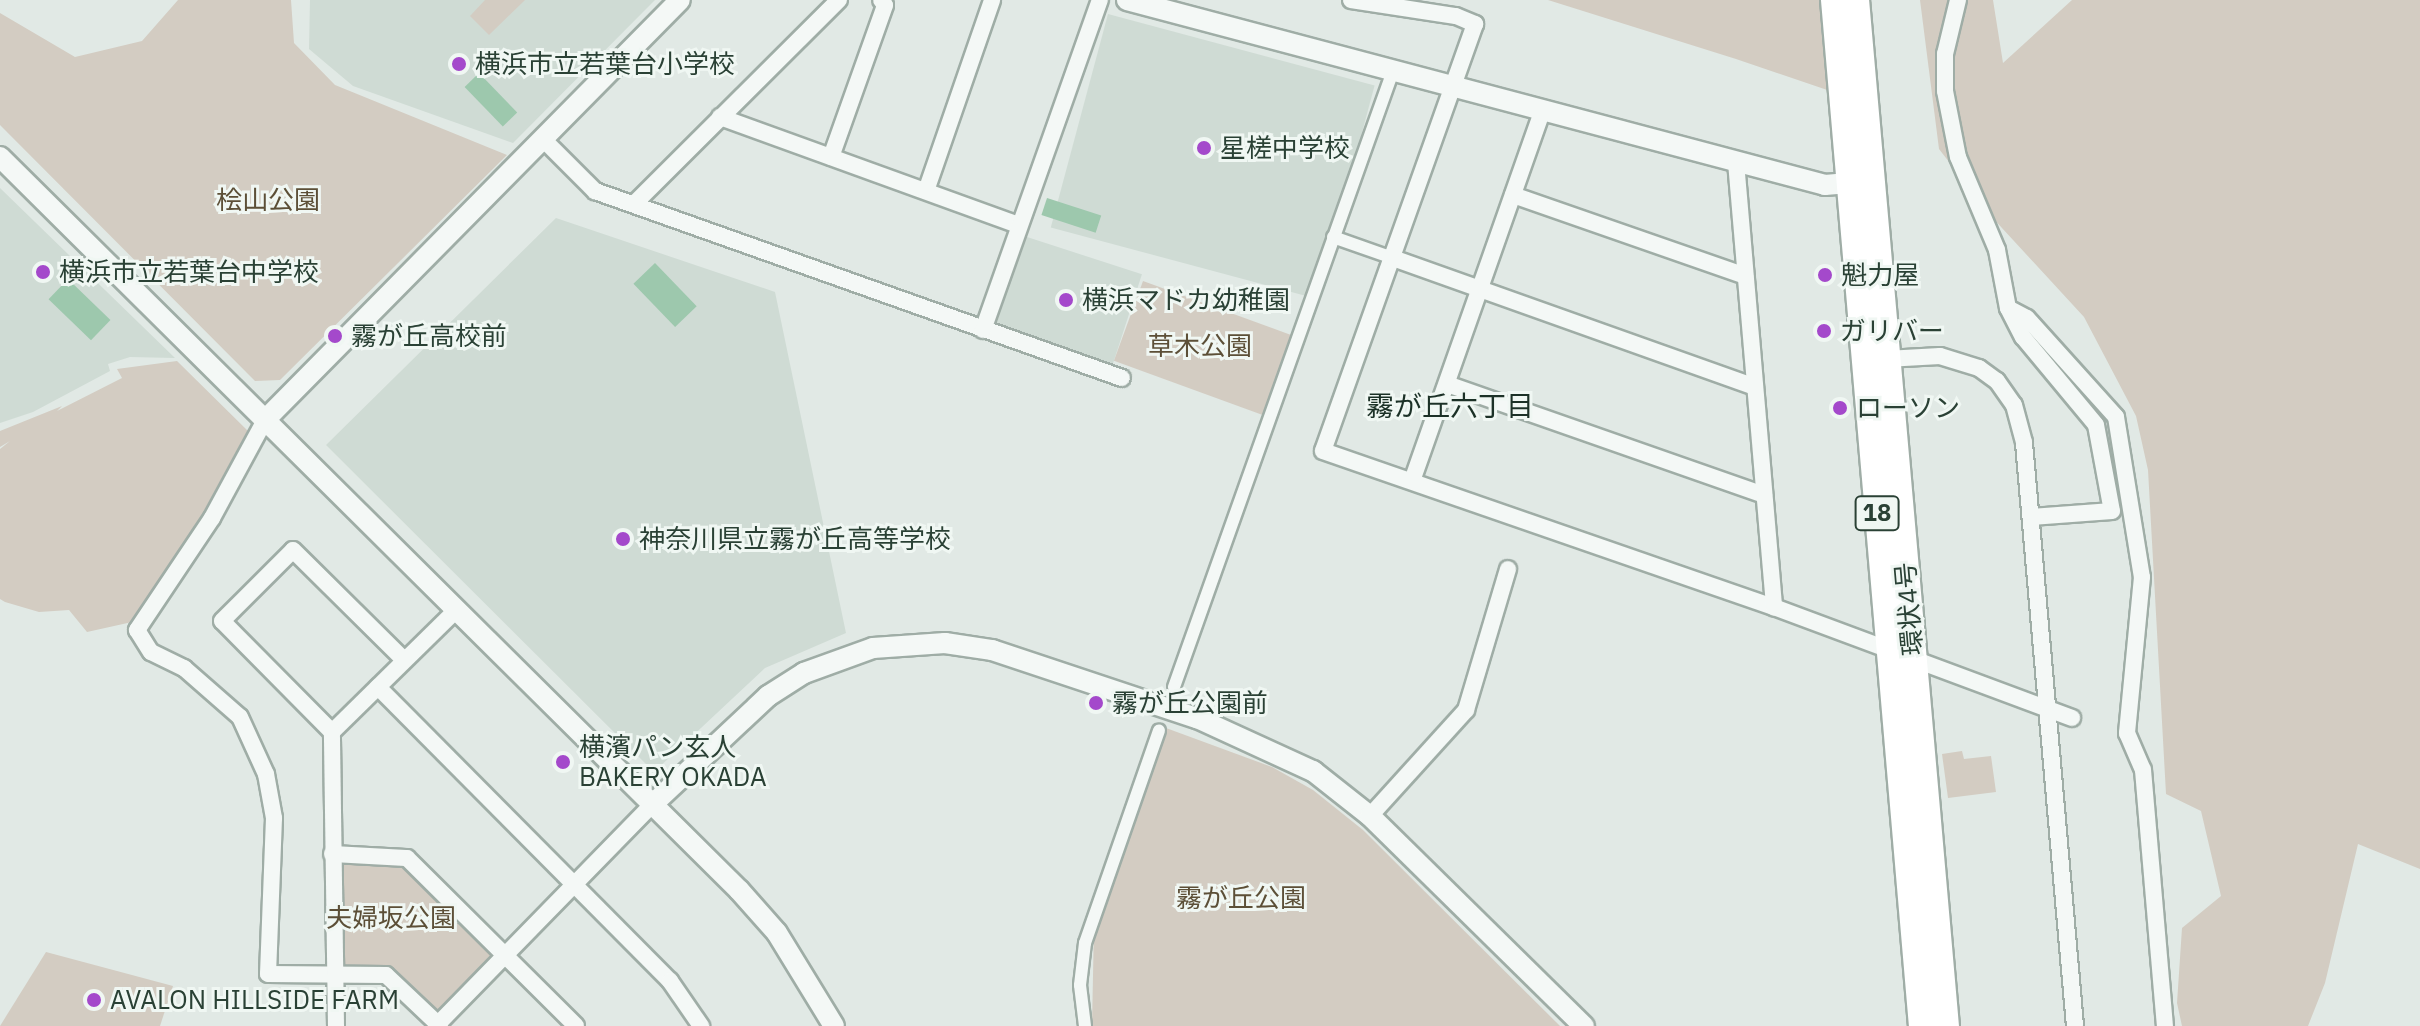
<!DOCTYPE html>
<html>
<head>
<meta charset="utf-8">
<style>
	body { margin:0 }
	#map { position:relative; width:2420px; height:1026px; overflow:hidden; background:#e1e9e5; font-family:"IBM Plex Sans","Noto Sans JP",sans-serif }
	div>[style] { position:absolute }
	.built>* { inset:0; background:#cfdbd4; transform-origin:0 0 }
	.green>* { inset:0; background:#d3ccc2; transform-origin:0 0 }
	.water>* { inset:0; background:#9dc8ad; transform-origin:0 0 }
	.roads { filter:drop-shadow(2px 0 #9fada6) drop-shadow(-2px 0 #9fada6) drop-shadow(0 2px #9fada6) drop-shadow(0 -2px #9fada6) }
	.pedestrian>* { height:12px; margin:-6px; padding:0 6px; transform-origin:6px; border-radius:6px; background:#f4f8f6 }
	.minor>* { height:16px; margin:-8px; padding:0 8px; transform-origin:8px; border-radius:8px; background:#f4f8f6 }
	.tertiary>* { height:20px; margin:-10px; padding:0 10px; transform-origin:10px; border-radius:10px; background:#f4f8f6 }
	.primary>* { height:26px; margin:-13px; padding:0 13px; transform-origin:13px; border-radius:13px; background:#fff }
	.dots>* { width:22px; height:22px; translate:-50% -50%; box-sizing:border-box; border:4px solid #f0f7f3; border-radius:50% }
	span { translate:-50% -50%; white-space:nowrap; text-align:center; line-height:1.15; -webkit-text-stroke:6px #f0f7f3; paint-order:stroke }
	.shield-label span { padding:2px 6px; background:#f0f7f3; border:2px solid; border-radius:6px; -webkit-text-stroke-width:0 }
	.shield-label { font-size:24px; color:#2a4135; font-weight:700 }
	.poi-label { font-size:26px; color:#2a4135 }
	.left { translate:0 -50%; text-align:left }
	.park-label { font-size:26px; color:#5c4f37 }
	.street-label { font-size:26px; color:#2a4135 }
	.neighbourhood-label { font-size:28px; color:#1c3127 }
</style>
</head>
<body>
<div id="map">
	<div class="built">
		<div style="clip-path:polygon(310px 0,655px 0,513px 143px,353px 86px,309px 49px)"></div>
		<div style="left:1108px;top:14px;width:276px;height:221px;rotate:15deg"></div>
		<div style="clip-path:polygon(0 188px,175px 358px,130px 357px,108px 364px,110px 371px,33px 412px,0 423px)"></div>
		<div style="clip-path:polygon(556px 218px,775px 292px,846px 633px,765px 668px,654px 772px,326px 445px)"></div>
		<div style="left:1024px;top:236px;width:124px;height:95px;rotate:18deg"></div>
	</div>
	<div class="green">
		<div style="clip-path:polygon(178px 0,291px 0,294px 43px,335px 85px,507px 155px,280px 380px,255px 381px,0 125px,0 13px,75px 57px,142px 41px)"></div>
		<div style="clip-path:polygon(485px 0,525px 0,489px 35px,470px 16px)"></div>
		<div style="clip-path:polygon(1548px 0,1821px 0,1839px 94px,1736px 59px)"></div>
		<div style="clip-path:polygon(1920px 0,1993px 0,2003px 63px,2072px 0,2420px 0,2420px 869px,2358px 844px,2325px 983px,2308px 1026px,2182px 1026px,2177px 1003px,2182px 928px,2221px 896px,2201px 811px,2166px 794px,2148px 470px,2136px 416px,2084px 317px,1990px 215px,1939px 149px)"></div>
		<div style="left:1143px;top:281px;width:159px;height:85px;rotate:20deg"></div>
		<div style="clip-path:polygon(177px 361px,249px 432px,182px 551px,132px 622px,87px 632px,69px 610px,39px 612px,5px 602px,0 599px,0 449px,10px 441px,0 447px,0 431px,62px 406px,57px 411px,122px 378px,117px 369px)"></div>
		<div style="clip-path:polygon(1166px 728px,1272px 767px,1313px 790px,1363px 830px,1560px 1026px,1092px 1026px,1094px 925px)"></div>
		<div style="clip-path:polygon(1962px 751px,1964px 759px,1991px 756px,1996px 792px,1948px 798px,1942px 754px)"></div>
		<div style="clip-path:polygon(341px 863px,405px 865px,499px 954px,440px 1015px,389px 968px,344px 965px)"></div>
		<div style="clip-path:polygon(46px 952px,173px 986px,160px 1026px,0 1026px)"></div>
	</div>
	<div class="water">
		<div style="left:479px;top:73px;width:55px;height:20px;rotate:46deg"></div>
		<div style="left:1047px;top:198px;width:57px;height:18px;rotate:18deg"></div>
		<div style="left:655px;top:263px;width:60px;height:30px;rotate:46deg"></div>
		<div style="left:68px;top:279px;width:59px;height:28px;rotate:44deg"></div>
	</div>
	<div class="roads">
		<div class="pedestrian">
			<div style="left:1333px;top:237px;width:60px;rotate:19.3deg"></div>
			<div style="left:1174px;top:687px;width:654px;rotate:-70.43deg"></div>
			<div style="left:1085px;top:1026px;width:41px;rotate:-97deg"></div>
			<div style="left:1080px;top:985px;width:42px;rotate:-83.2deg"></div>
			<div style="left:1085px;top:943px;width:225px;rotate:-70.8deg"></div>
		</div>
		<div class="minor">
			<div style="left:1351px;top:0;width:106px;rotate:8.7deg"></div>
			<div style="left:1456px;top:16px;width:21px;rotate:23deg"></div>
			<div style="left:1475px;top:24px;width:453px;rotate:109.6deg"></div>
			<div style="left:1323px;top:451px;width:477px;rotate:19.1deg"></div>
			<div style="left:1774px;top:607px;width:318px;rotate:20.4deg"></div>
			<div style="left:1958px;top:0;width:56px;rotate:103.5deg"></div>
			<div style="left:1945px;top:54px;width:37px;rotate:90deg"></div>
			<div style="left:1945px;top:91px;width:67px;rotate:78.9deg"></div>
			<div style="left:1958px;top:157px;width:101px;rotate:67.2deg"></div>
			<div style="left:1997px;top:250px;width:59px;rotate:79.3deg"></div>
			<div style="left:2008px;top:308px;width:21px;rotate:28deg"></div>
			<div style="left:2027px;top:318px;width:133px;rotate:48deg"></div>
			<div style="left:2116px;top:417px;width:162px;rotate:80.8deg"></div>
			<div style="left:2142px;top:577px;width:157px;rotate:95.5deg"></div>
			<div style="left:2127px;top:733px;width:40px;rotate:66.6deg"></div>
			<div style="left:2143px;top:770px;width:257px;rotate:85.1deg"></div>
			<div style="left:720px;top:117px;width:317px;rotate:19.9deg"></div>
			<div style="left:543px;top:139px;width:74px;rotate:45deg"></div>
			<div style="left:595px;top:191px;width:559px;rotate:19.54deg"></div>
			<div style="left:831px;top:157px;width:161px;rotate:-70.4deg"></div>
			<div style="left:885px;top:5px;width:6px;rotate:-129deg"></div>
			<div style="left:1736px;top:162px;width:447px;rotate:85.1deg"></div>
			<div style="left:926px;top:191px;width:202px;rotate:-70.9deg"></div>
			<div style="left:1513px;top:195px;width:246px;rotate:19.2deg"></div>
			<div style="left:635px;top:203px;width:288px;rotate:-44.9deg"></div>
			<div style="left:1390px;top:257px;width:385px;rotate:19.6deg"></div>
			<div style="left:2008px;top:308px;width:33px;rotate:63deg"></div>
			<div style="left:2023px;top:337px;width:114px;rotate:50.3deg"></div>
			<div style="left:2096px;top:425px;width:87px;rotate:79.5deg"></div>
			<div style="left:2112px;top:511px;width:81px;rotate:175.8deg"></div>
			<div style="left:983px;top:330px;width:350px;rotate:-70.5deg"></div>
			<div style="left:1886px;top:359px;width:54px;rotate:-3.2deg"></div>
			<div style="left:1940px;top:356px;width:41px;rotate:17.1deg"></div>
			<div style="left:1979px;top:368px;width:22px;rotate:36deg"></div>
			<div style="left:1997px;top:381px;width:29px;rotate:55deg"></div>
			<div style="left:2014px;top:405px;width:39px;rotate:75deg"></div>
			<div style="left:2024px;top:443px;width:585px;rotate:85deg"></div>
			<div style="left:1447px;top:384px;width:336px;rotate:19.3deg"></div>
			<div style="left:265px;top:420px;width:111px;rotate:118.4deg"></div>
			<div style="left:212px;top:518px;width:135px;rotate:123.8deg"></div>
			<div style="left:137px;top:630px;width:26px;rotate:58deg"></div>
			<div style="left:151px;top:652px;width:37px;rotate:26deg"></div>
			<div style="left:184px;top:668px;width:74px;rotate:41.2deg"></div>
			<div style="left:240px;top:717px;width:63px;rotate:65.5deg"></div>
			<div style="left:266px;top:774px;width:45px;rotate:79.7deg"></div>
			<div style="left:274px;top:818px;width:156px;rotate:92.2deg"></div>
			<div style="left:268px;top:974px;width:118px;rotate:0.5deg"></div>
			<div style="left:386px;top:975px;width:74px;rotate:43.4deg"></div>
			<div style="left:1412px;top:481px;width:393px;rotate:-70.6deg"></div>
			<div style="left:378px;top:687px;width:414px;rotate:45.2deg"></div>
			<div style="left:670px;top:981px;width:55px;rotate:55.4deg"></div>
			<div style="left:332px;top:732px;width:174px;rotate:-44.5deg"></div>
			<div style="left:1370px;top:816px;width:143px;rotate:-47.8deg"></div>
			<div style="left:1466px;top:710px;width:147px;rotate:-73.4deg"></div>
			<div style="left:332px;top:854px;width:75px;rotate:3.1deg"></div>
			<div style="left:407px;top:858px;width:238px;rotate:44.8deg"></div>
			<div style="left:438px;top:1024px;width:308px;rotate:-45.7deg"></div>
			<div style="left:336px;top:1026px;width:294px;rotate:-90.8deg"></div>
			<div style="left:332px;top:732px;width:156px;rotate:-134.7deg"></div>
			<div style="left:222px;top:621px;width:100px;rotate:-45deg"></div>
			<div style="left:293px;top:550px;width:156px;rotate:44.7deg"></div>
		</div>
		<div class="tertiary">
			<div style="left:1127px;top:0;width:722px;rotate:14.84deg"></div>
			<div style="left:1825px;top:185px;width:38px;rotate:-5deg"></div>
			<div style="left:0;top:157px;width:1041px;rotate:44.77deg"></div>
			<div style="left:739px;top:890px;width:57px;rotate:48.5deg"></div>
			<div style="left:777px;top:933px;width:109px;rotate:58.5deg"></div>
			<div style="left:265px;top:420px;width:590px;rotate:-45.34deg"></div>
			<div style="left:653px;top:804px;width:158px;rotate:-43.2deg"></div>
			<div style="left:768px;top:696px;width:43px;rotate:-32.6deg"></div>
			<div style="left:804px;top:673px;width:73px;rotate:-19.9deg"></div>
			<div style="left:873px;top:648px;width:72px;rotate:-4deg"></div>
			<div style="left:945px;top:643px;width:48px;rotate:8.5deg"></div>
			<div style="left:992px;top:650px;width:216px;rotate:18.4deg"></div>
			<div style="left:1197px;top:718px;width:128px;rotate:24.6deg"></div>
			<div style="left:1313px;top:771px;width:73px;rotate:38.3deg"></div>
			<div style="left:1370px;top:816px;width:300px;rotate:44.5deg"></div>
		</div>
		<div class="primary">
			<div style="left:1834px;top:0;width:1030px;rotate:85.1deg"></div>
			<div style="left:1856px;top:0;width:1030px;rotate:84.99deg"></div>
		</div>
	</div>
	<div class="dots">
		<div style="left:459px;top:64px;background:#a449cb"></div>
		<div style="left:1204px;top:148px;background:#a449cb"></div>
		<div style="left:43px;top:272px;background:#a449cb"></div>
		<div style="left:1825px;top:275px;background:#a449cb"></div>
		<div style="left:1066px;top:300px;background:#a449cb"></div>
		<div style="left:1824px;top:331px;background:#a449cb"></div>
		<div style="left:335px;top:336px;background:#a449cb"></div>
		<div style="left:1840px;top:408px;background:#a449cb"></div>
		<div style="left:623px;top:539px;background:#a449cb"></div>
		<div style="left:1096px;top:703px;background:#a449cb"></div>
		<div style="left:563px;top:762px;background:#a449cb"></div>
		<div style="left:94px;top:1000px;background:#a449cb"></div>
	</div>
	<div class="shield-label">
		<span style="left:1877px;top:513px">18</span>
	</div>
	<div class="poi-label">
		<span class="left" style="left:475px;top:64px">横浜市立若葉台小学校</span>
		<span class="left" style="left:1220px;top:148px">星槎中学校</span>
		<span class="left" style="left:59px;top:272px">横浜市立若葉台中学校</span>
		<span class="left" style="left:1841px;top:275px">魁力屋</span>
		<span class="left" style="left:1082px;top:300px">横浜マドカ幼稚園</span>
		<span class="left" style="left:1840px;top:331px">ガリバー</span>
		<span class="left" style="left:351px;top:336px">霧が丘高校前</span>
		<span class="left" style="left:1856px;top:408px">ローソン</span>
		<span class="left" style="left:639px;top:539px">神奈川県立霧が丘高等学校</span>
		<span class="left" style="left:1112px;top:703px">霧が丘公園前</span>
		<span class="left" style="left:579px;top:762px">横濱パン玄人<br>BAKERY OKADA</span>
		<span class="left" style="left:110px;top:1000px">AVALON HILLSIDE FARM</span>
	</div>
	<div class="park-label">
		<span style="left:268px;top:200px">桧山公園</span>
		<span style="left:1200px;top:346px">草木公園</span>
		<span style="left:1241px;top:898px">霧が丘公園</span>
		<span style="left:391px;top:918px">夫婦坂公園</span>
	</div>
	<div class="street-label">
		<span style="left:1909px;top:609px;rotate:-95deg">環状4号</span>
	</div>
	<div class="neighbourhood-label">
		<span style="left:1450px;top:406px">霧が丘六丁目</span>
	</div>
</div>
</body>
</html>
